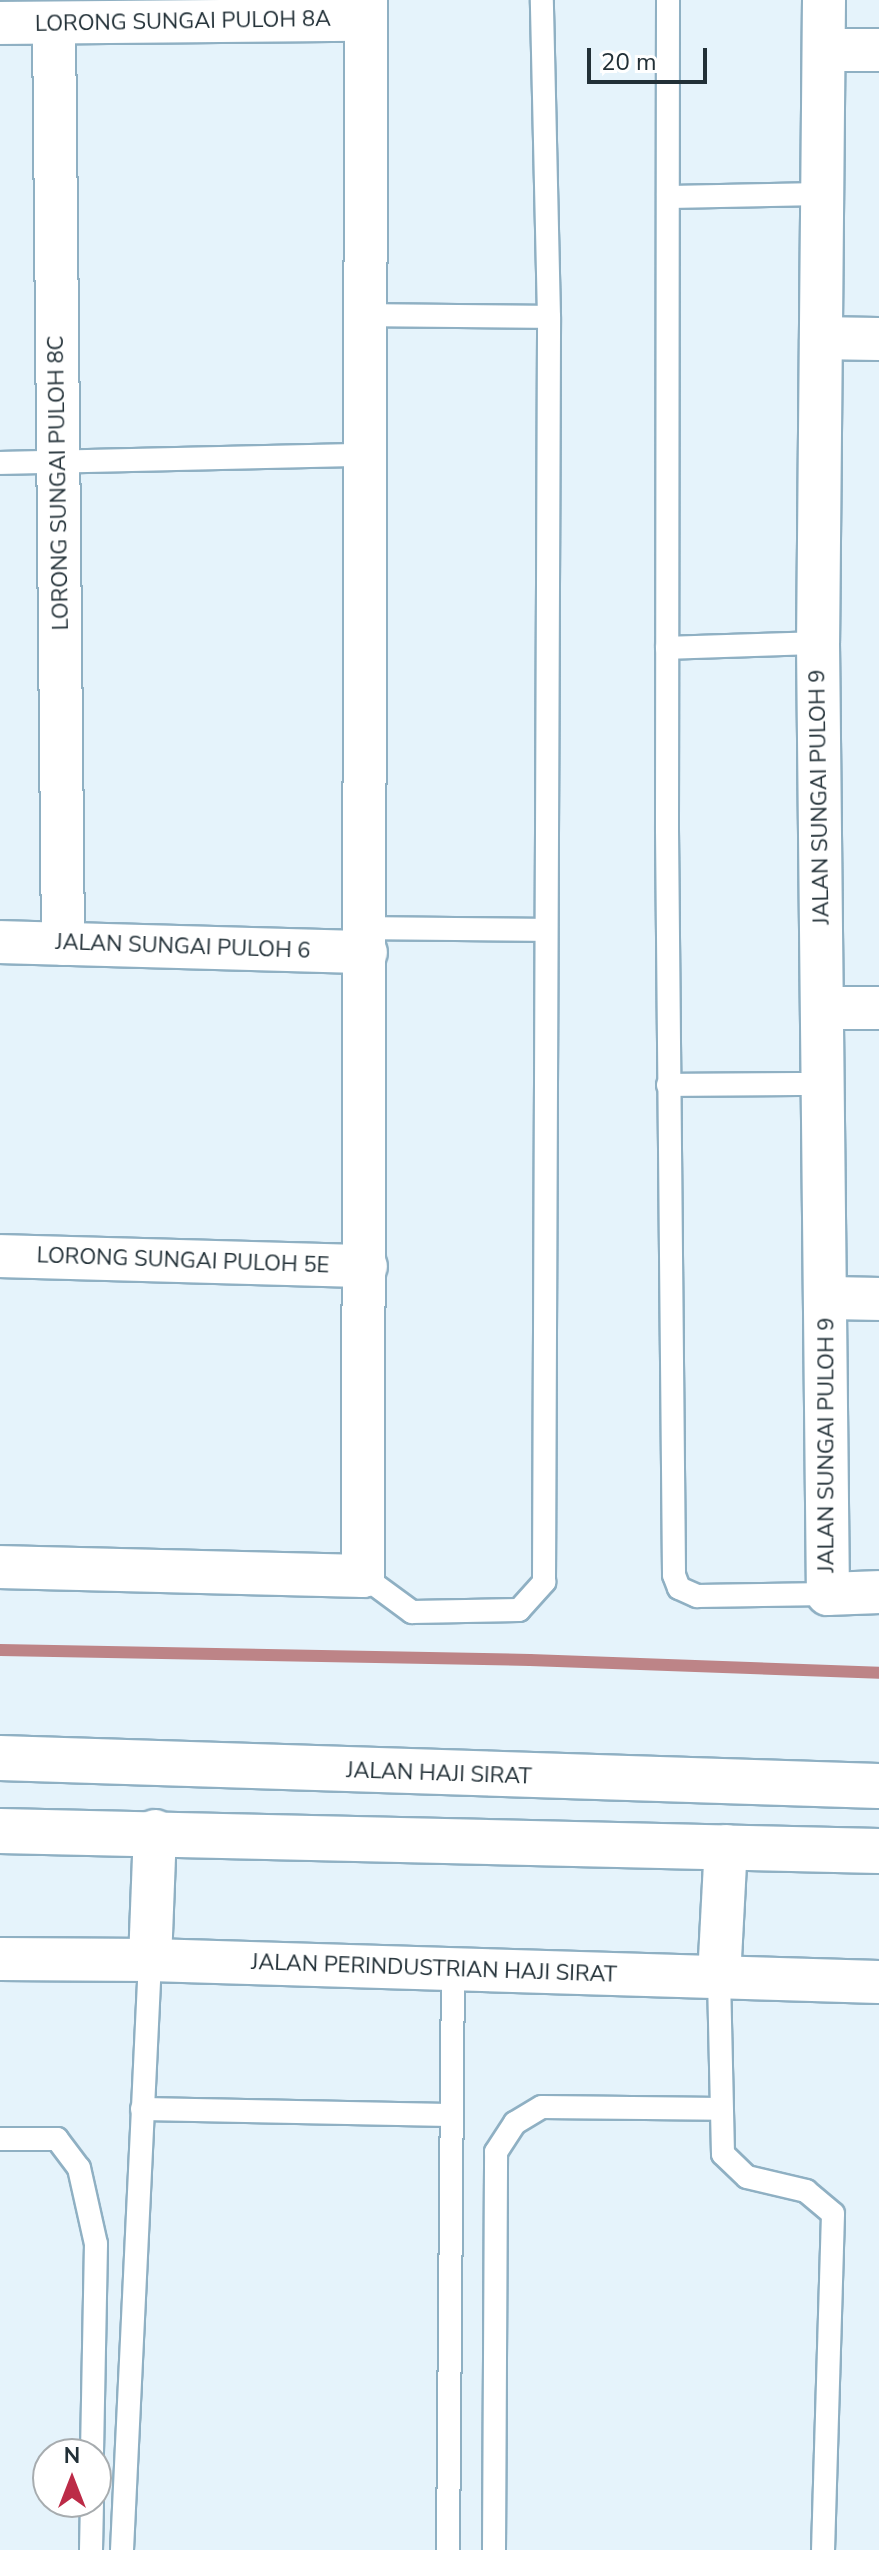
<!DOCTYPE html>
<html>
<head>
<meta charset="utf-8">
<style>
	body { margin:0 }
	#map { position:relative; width:879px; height:2550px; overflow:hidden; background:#e5f3fb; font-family:"Nunito Sans",sans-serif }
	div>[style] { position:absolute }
	.stream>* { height:12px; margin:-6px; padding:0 6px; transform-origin:6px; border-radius:6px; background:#bd8487 }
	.roads { filter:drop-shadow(2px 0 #8fb0c3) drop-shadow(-2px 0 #8fb0c3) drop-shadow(0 2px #8fb0c3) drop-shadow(0 -2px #8fb0c3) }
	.lane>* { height:22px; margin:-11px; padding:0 11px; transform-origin:11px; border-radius:11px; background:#fff }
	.street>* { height:42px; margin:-21px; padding:0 21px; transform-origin:21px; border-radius:21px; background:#fff }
	.secondary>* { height:44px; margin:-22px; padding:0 22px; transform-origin:22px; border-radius:22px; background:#fff }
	span { translate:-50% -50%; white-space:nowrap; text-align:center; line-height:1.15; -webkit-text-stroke:6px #fff; paint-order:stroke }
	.street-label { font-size:22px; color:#223037 }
	.north { position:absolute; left:32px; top:2438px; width:80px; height:80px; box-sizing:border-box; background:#fff; border:2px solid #a7acaf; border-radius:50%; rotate:0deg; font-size:22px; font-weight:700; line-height:32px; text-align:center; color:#223037 }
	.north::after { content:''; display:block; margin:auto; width:28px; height:36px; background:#bc2b47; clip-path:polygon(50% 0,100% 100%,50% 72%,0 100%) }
	.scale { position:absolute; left:587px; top:48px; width:120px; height:36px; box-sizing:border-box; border:4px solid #223037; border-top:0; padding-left:10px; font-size:24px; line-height:28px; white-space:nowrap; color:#223037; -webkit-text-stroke:6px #fff; paint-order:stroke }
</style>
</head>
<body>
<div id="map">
	<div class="stream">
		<div style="left:0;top:1650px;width:530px;rotate:1.08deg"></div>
		<div style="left:530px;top:1660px;width:349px;rotate:2.1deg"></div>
	</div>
	<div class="roads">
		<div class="lane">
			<div style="left:668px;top:0;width:830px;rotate:90.07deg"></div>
			<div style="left:667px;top:830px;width:745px;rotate:89.46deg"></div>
			<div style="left:674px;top:1575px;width:14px;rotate:69deg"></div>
			<div style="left:679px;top:1588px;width:20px;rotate:24deg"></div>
			<div style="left:697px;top:1596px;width:131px;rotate:-0.9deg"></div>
			<div style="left:668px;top:197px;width:154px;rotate:-1.1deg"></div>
			<div style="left:366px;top:315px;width:183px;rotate:0.6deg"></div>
			<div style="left:0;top:463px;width:366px;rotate:-1.3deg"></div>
			<div style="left:667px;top:648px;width:151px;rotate:-1.9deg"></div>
			<div style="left:366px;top:928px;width:178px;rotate:0.6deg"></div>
			<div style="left:668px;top:1085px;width:155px;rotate:-0.4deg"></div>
			<div style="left:363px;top:1576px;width:61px;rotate:36.3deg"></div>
			<div style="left:412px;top:1612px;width:107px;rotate:-1.1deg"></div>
			<div style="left:519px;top:1610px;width:38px;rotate:-48deg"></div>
			<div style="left:544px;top:1582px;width:1265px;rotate:-89.77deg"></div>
			<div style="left:549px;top:317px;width:317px;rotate:-91.3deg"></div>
			<div style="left:719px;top:1978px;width:176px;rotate:88.7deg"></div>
			<div style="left:723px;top:2154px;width:33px;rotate:44deg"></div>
			<div style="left:747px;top:2177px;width:61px;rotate:13.3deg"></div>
			<div style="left:806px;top:2191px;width:35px;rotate:40deg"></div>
			<div style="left:833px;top:2214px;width:336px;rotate:91.7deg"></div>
			<div style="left:142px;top:2109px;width:309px;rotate:1.1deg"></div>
			<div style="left:0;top:2139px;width:57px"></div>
			<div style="left:57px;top:2139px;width:36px;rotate:53deg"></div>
			<div style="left:79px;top:2168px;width:78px;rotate:77.4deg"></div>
			<div style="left:96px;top:2244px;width:210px;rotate:91.1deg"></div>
			<div style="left:91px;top:2550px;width:48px;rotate:-88.8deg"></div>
			<div style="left:122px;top:2550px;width:591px;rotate:-87.28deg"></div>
			<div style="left:448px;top:2550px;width:580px;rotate:-89.51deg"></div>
			<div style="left:494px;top:2550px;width:398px;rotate:-89.7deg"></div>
			<div style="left:496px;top:2152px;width:35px;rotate:-57deg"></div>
			<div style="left:515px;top:2123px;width:31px;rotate:-31deg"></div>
			<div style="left:542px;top:2107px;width:179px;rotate:0.6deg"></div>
		</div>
		<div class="street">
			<div style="left:824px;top:0;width:643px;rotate:90.53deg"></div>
			<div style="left:818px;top:643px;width:951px;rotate:89.4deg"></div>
			<div style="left:828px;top:1594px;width:51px;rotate:-2.2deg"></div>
			<div style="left:0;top:23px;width:366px;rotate:-0.5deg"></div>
			<div style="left:54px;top:23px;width:921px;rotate:89.44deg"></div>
			<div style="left:824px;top:50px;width:55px"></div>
			<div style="left:821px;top:338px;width:58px;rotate:1deg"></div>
			<div style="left:0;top:942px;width:366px;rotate:1.6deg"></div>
			<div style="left:824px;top:1008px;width:55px"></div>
			<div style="left:0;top:1256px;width:366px;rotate:1.6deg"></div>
			<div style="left:826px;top:1298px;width:53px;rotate:1.1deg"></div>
			<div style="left:0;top:1567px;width:363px;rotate:1.4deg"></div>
			<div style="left:363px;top:1576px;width:1576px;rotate:-89.89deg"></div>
			<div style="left:155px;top:1831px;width:129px;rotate:92.2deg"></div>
			<div style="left:150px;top:1960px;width:729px;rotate:1.73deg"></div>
			<div style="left:0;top:1959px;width:150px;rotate:0.4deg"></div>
			<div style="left:719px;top:1978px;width:132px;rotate:-87deg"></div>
		</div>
		<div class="secondary">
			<div style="left:0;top:1758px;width:879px;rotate:1.82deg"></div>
			<div style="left:0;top:1831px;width:879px;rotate:1.3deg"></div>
		</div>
	</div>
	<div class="street-label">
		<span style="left:183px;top:22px;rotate:-1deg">LORONG SUNGAI PULOH 8A</span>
		<span style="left:59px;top:483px;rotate:-91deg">LORONG SUNGAI PULOH 8C</span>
		<span style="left:820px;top:797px;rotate:-91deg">JALAN SUNGAI PULOH 9</span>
		<span style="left:183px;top:947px;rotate:2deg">JALAN SUNGAI PULOH 6</span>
		<span style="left:183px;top:1261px;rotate:2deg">LORONG SUNGAI PULOH 5E</span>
		<span style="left:827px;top:1445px;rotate:-90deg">JALAN SUNGAI PULOH 9</span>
		<span style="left:439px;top:1774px;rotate:2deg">JALAN HAJI SIRAT</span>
		<span style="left:434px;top:1969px;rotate:2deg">JALAN PERINDUSTRIAN HAJI SIRAT</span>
	</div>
	<div class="north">N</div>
	<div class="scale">20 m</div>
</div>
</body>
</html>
